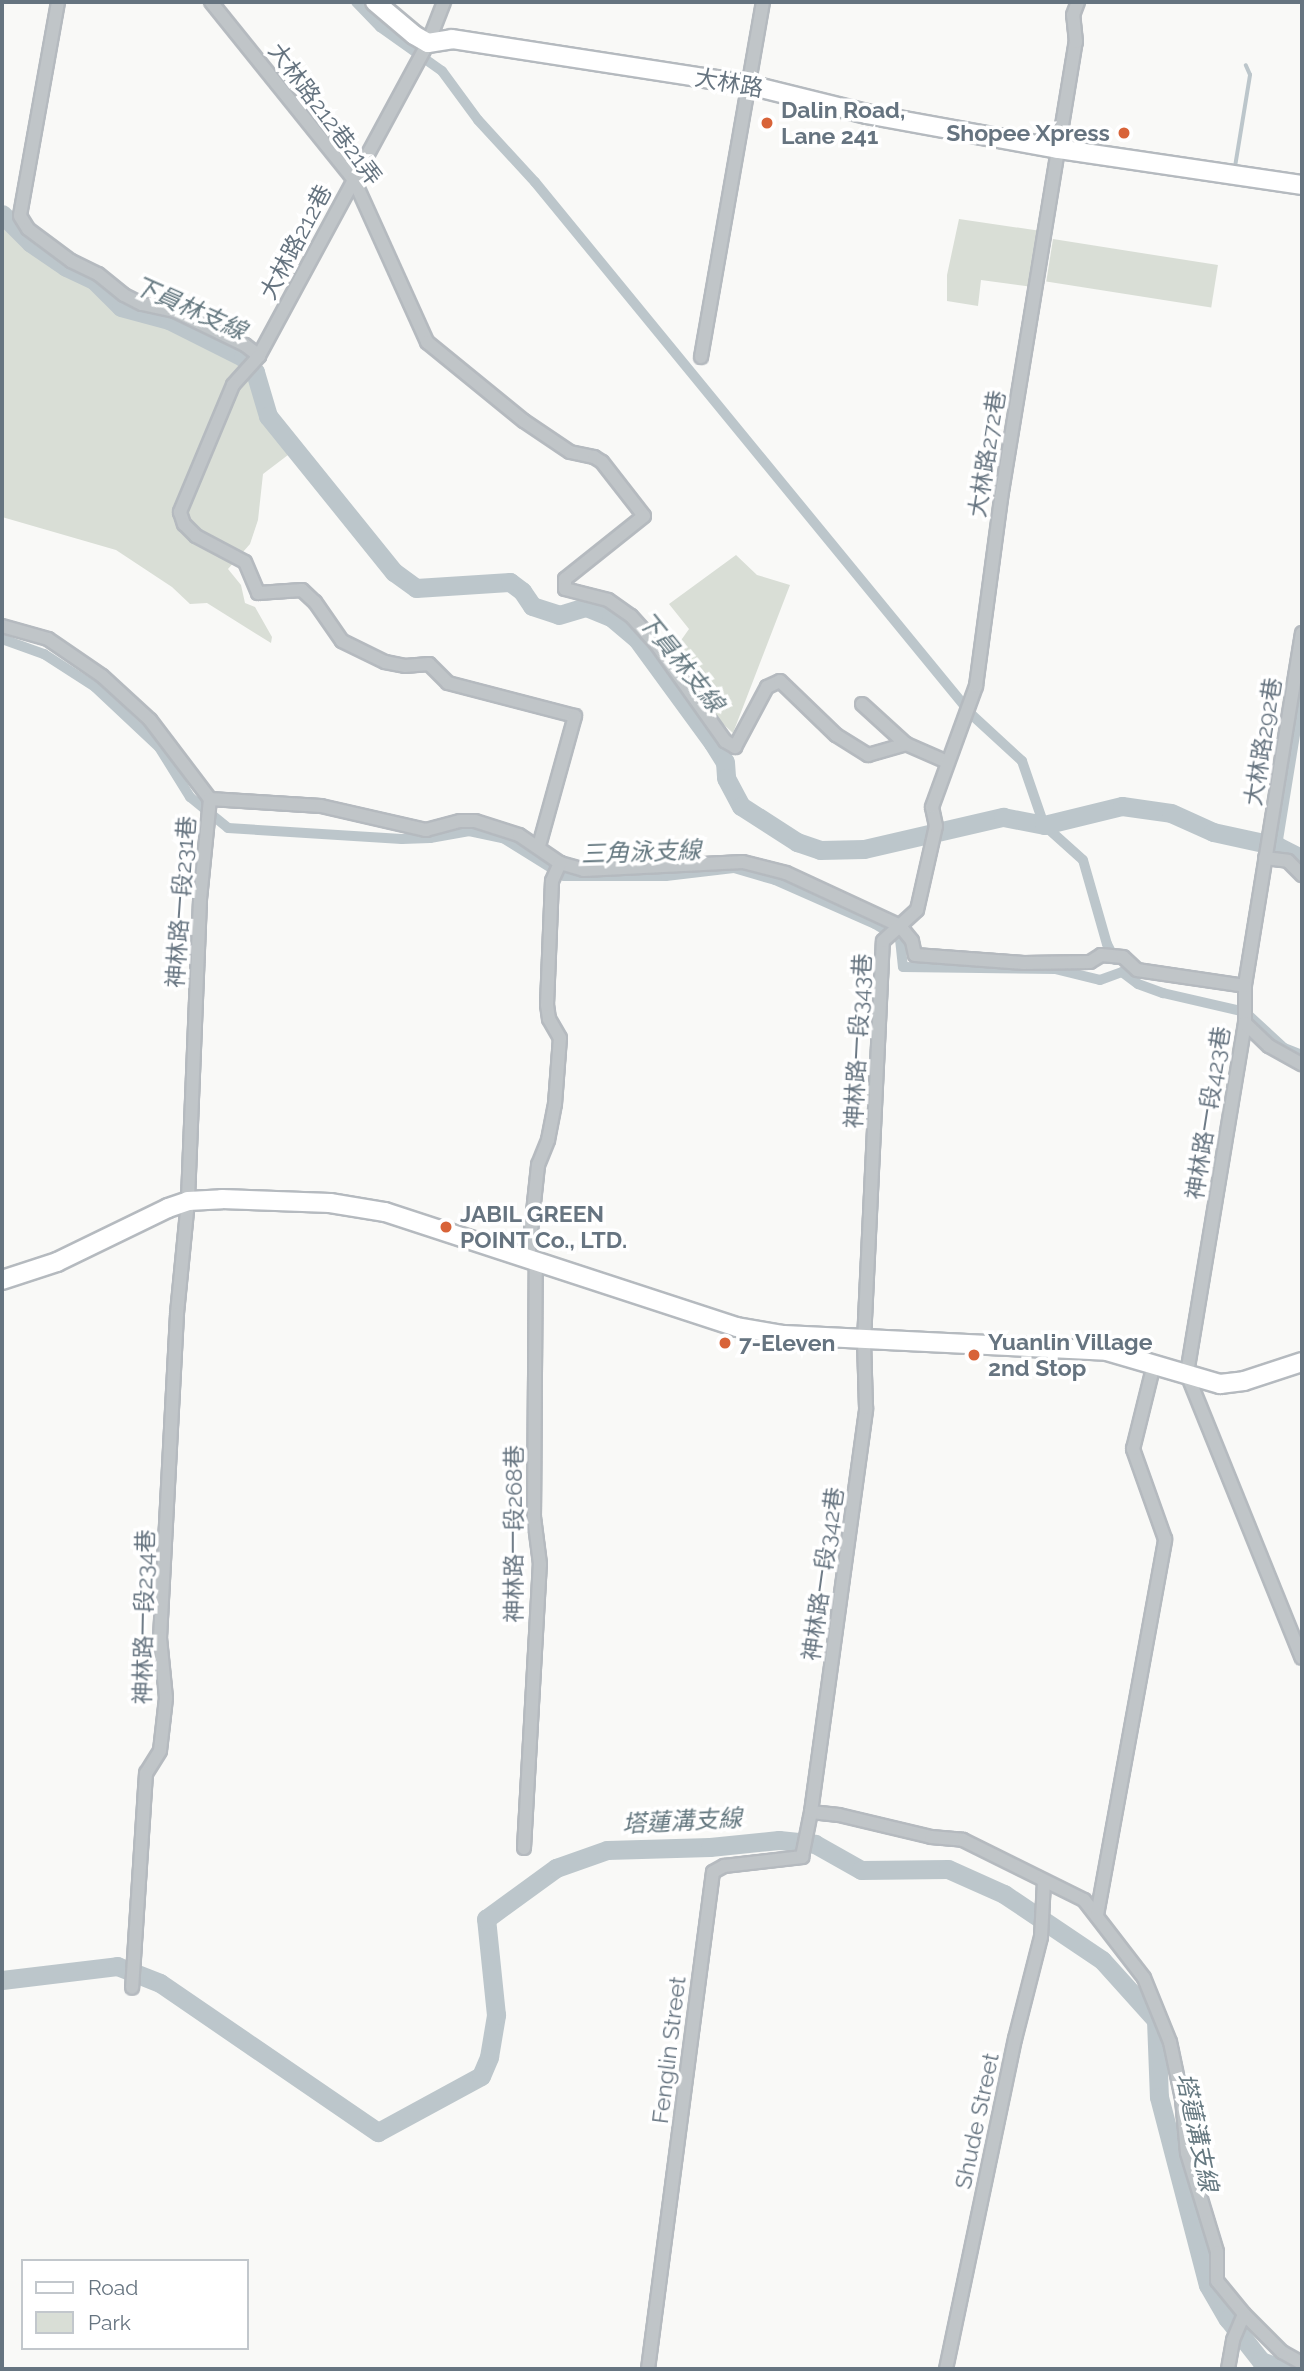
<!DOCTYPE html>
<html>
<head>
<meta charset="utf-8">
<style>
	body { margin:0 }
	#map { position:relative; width:1304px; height:2371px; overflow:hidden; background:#f9f9f7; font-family:Raleway,"Noto Sans TC",sans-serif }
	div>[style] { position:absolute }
	.green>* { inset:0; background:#d9ded6; transform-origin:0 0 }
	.stream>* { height:3.5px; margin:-1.75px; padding:0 1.75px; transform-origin:1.75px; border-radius:1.75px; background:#bcc6cb }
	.canal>* { height:10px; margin:-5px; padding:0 5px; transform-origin:5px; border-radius:5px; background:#bcc6cb }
	.river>* { height:19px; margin:-9.5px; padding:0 9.5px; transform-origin:9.5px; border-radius:9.5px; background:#bcc6cb }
	.roads { filter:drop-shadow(2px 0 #b5babf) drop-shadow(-2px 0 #b5babf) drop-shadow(0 2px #b5babf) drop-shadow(0 -2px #b5babf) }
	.street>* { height:12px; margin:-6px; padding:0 6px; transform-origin:6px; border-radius:6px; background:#c0c5c8 }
	.secondary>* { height:18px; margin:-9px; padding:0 9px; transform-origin:9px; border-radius:9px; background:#fff }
	.dots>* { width:19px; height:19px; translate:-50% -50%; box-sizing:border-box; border:4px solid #fff; border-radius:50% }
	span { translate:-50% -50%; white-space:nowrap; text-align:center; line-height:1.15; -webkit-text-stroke:7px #fff; paint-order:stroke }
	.street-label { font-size:23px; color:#667480 }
	.poi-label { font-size:23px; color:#667480; font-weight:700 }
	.left { translate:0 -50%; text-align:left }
	.right { translate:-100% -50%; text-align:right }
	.water-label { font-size:24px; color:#667981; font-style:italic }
	.frame { position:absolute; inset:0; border:4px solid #667480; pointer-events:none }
	.legend { position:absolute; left:21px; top:2259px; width:228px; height:91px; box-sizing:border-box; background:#fff; border:2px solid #c2c7cc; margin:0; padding:9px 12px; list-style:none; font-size:21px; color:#667480 }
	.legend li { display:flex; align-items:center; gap:14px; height:35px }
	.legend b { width:35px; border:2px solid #c2c7cc }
</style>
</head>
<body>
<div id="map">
	<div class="green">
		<div style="clip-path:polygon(959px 219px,1041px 231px,1033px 287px,981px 280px,978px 306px,947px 301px,947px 275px)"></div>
		<div style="clip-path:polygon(2px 224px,45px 259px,91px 284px,122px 312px,166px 324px,238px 362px,248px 375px,264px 417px,288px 455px,263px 474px,258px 520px,250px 544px,228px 569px,241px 585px,245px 603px,255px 607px,272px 637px,271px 643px,207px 603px,190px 604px,172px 587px,116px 550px,2px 517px)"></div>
		<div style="left:1053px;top:239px;width:167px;height:43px;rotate:9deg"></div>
		<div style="clip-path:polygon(736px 555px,757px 575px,790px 585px,733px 733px,712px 714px,672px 653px,689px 629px,669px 604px)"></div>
	</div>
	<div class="stream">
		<div style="left:1235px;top:167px;width:93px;rotate:-80.7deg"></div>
		<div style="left:1250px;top:75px;width:10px;rotate:-114deg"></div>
	</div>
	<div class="canal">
		<div style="left:356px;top:2px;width:35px;rotate:46deg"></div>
		<div style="left:380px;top:27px;width:76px;rotate:35.4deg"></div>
		<div style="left:442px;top:71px;width:61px;rotate:53.7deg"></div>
		<div style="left:478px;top:120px;width:84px;rotate:47.4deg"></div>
		<div style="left:535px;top:182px;width:689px;rotate:50.65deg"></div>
		<div style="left:972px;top:715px;width:68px;rotate:42.6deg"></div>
		<div style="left:1022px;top:761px;width:68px;rotate:71deg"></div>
		<div style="left:1044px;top:825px;width:52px;rotate:41.9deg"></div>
		<div style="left:1083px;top:860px;width:87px;rotate:74.1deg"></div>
		<div style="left:1107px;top:944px;width:18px;rotate:63deg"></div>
		<div style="left:2px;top:639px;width:45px;rotate:19.7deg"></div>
		<div style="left:44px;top:654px;width:61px;rotate:32.9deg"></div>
		<div style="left:95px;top:687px;width:88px;rotate:43.2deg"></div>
		<div style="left:159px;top:747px;width:59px;rotate:58.2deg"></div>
		<div style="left:190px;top:797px;width:49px;rotate:39.2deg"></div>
		<div style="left:228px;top:828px;width:174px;rotate:3.6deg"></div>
		<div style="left:402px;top:839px;width:28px;rotate:-2deg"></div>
		<div style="left:430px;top:838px;width:40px;rotate:-10deg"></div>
		<div style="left:469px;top:831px;width:35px;rotate:12deg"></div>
		<div style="left:503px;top:838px;width:72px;rotate:31.9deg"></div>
		<div style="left:564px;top:876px;width:102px"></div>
		<div style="left:666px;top:876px;width:68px;rotate:-6.7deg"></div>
		<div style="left:734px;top:868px;width:43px;rotate:16.3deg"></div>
		<div style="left:775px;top:880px;width:109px;rotate:23.7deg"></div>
		<div style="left:875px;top:924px;width:29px;rotate:31deg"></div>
		<div style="left:900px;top:939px;width:28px;rotate:84deg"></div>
		<div style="left:903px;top:967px;width:152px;rotate:0.8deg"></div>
		<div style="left:1055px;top:969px;width:46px;rotate:13.7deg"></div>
		<div style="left:1100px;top:980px;width:23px;rotate:-20deg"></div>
		<div style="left:1122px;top:972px;width:20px;rotate:37deg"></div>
		<div style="left:1138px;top:984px;width:27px;rotate:20deg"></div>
		<div style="left:1163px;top:993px;width:84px;rotate:13deg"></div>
		<div style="left:1245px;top:1012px;width:53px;rotate:42.7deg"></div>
		<div style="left:1284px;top:1048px;width:19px;rotate:21deg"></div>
		<div style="left:1277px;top:846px;width:157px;rotate:-80.8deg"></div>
	</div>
	<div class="river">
		<div style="left:2px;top:214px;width:41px;rotate:45deg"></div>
		<div style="left:31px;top:243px;width:42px;rotate:34.4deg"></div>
		<div style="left:66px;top:267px;width:31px;rotate:25deg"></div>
		<div style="left:94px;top:280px;width:38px;rotate:45deg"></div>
		<div style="left:121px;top:307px;width:50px;rotate:15.2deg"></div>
		<div style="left:169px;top:320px;width:83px;rotate:26.6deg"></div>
		<div style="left:243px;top:357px;width:19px;rotate:51deg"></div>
		<div style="left:255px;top:372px;width:46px;rotate:73.5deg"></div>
		<div style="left:268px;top:416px;width:201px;rotate:51.1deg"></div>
		<div style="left:394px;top:572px;width:27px;rotate:36deg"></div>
		<div style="left:416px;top:588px;width:94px;rotate:-3.7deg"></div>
		<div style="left:510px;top:582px;width:15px;rotate:37deg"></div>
		<div style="left:522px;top:591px;width:18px;rotate:56deg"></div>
		<div style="left:532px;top:606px;width:28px;rotate:18deg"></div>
		<div style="left:559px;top:615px;width:28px;rotate:-17deg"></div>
		<div style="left:586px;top:607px;width:27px;rotate:22deg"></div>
		<div style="left:611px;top:617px;width:34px;rotate:40deg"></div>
		<div style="left:637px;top:639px;width:129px;rotate:53.8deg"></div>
		<div style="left:713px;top:743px;width:22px;rotate:58deg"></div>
		<div style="left:725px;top:762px;width:16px;rotate:86deg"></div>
		<div style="left:726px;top:778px;width:32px;rotate:62deg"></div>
		<div style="left:741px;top:806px;width:67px;rotate:32.7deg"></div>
		<div style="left:797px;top:842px;width:24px;rotate:19deg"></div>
		<div style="left:820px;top:850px;width:44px;rotate:-1.3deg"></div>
		<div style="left:864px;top:849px;width:143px;rotate:-13deg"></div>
		<div style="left:1003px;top:817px;width:42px;rotate:11deg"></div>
		<div style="left:1044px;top:825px;width:80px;rotate:-13.7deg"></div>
		<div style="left:1122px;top:806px;width:49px;rotate:8.1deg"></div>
		<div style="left:1171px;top:813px;width:46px;rotate:24.3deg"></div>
		<div style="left:1213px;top:832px;width:66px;rotate:12.3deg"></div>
		<div style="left:1277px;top:846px;width:28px;rotate:27deg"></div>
		<div style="left:2px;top:1980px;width:116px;rotate:-6.9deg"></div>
		<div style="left:117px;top:1966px;width:46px;rotate:21.6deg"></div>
		<div style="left:160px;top:1983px;width:264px;rotate:34.4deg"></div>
		<div style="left:378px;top:2132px;width:117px;rotate:-28.5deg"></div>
		<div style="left:481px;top:2076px;width:21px;rotate:-67deg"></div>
		<div style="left:489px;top:2057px;width:43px;rotate:-80.5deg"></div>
		<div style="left:496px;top:2015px;width:97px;rotate:-95.9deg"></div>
		<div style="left:486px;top:1919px;width:87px;rotate:-36.1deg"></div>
		<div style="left:556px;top:1868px;width:54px;rotate:-19.4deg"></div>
		<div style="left:607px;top:1850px;width:103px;rotate:-1.7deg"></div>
		<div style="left:710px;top:1847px;width:69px;rotate:-5.8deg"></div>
		<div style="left:779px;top:1840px;width:36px;rotate:6deg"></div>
		<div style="left:815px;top:1844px;width:53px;rotate:29.5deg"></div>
		<div style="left:861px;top:1870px;width:87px;rotate:-0.7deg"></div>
		<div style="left:948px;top:1869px;width:61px;rotate:24.1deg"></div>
		<div style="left:1004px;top:1894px;width:118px;rotate:34deg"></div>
		<div style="left:1102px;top:1960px;width:81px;rotate:48deg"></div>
		<div style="left:1156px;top:2020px;width:77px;rotate:87.8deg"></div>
		<div style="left:1159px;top:2097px;width:194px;rotate:75.4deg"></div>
		<div style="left:1208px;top:2285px;width:39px;rotate:60deg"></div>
		<div style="left:1228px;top:2319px;width:53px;rotate:51.8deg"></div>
		<div style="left:1261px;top:2361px;width:22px;rotate:21deg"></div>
	</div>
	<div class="roads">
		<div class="street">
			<div style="left:58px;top:2px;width:217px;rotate:100.1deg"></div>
			<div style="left:20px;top:216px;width:15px;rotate:58deg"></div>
			<div style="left:28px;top:229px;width:54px;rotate:36.7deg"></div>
			<div style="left:71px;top:261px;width:30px;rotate:26deg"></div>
			<div style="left:98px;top:274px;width:33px;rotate:39deg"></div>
			<div style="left:124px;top:295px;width:20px;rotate:27deg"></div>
			<div style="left:142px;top:304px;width:34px;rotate:12deg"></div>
			<div style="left:175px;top:311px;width:78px;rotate:25.9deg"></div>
			<div style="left:245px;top:345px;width:18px;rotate:38deg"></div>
			<div style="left:211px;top:2px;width:228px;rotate:51.2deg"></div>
			<div style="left:354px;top:180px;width:178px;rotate:65.7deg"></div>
			<div style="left:427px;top:342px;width:125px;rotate:39.2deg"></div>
			<div style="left:524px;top:421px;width:55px;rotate:34deg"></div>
			<div style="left:570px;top:452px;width:25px;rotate:12deg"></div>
			<div style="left:594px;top:457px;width:9px;rotate:32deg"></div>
			<div style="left:602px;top:462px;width:68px;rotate:52.1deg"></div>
			<div style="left:644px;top:516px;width:101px;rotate:141.4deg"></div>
			<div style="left:565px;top:579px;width:10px;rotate:90deg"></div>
			<div style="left:565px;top:589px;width:44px;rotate:14.3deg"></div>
			<div style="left:608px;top:600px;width:28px;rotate:35deg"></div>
			<div style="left:631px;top:616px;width:39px;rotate:48deg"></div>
			<div style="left:657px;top:645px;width:118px;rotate:54.7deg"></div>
			<div style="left:725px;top:741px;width:12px;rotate:31deg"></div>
			<div style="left:735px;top:747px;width:68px;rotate:-61.9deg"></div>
			<div style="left:767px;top:687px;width:14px;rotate:-25deg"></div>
			<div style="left:780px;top:681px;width:78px;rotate:44deg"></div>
			<div style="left:836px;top:735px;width:38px;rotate:32deg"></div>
			<div style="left:868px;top:755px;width:40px;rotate:-16deg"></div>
			<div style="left:906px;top:744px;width:45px;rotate:23.7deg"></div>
			<div style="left:444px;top:2px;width:44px;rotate:111.3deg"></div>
			<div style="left:428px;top:43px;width:356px;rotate:118.4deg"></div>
			<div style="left:259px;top:356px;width:39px;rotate:132deg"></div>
			<div style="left:233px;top:385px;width:138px;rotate:112.7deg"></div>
			<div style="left:180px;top:512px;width:13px;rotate:72deg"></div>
			<div style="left:184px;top:524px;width:17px;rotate:45deg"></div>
			<div style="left:196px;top:536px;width:55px;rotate:28deg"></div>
			<div style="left:245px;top:562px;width:34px;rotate:67deg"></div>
			<div style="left:258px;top:593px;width:44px;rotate:-3.9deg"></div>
			<div style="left:302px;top:590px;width:18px;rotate:43deg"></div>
			<div style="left:315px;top:602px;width:47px;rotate:55.3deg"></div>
			<div style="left:342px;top:641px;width:48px;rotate:26deg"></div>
			<div style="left:385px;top:662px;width:20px;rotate:11deg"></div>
			<div style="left:405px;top:666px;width:24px;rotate:-5deg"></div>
			<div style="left:429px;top:664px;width:27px;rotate:45deg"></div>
			<div style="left:448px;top:683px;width:131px;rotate:14.6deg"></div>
			<div style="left:575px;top:716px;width:135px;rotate:105.5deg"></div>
			<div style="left:701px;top:357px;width:360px;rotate:-80.1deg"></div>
			<div style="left:2px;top:626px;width:48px;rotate:15.8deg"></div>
			<div style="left:48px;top:639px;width:65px;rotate:34.4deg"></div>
			<div style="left:102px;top:676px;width:65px;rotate:42.5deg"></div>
			<div style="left:150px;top:720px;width:99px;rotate:52.8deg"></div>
			<div style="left:210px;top:799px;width:101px;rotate:95.7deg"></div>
			<div style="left:200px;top:900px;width:301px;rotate:92.3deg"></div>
			<div style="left:188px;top:1201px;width:114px;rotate:95.6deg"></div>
			<div style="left:177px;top:1314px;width:324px;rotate:93deg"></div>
			<div style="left:160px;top:1638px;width:60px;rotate:84.3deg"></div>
			<div style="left:166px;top:1698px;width:53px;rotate:96.5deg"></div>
			<div style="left:160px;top:1751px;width:26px;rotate:122deg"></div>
			<div style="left:146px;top:1773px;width:215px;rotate:93.7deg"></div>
			<div style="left:1302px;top:633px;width:358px;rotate:99.2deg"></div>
			<div style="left:1245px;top:986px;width:37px;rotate:90deg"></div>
			<div style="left:1245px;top:1023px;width:356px;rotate:99.4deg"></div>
			<div style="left:1187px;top:1374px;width:306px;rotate:68deg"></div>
			<div style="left:862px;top:704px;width:59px;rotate:42.3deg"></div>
			<div style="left:210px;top:799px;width:111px;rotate:3.6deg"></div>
			<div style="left:321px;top:806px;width:108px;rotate:12.9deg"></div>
			<div style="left:426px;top:830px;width:35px;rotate:-15deg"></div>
			<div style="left:460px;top:821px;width:15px"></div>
			<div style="left:475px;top:821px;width:46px;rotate:17.7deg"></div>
			<div style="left:519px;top:835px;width:50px;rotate:34.3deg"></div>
			<div style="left:560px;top:863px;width:25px;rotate:16deg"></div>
			<div style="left:584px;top:870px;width:159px;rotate:-2.9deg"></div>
			<div style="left:743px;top:862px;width:44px;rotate:14.3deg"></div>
			<div style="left:786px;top:873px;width:126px;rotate:24.9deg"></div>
			<div style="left:900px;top:926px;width:19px;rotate:51deg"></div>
			<div style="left:912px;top:941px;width:14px;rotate:78deg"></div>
			<div style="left:915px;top:955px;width:109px;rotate:4.2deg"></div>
			<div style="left:1024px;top:963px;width:66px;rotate:-0.9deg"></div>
			<div style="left:1090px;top:962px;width:13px;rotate:-32deg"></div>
			<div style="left:1101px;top:955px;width:22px;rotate:5deg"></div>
			<div style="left:1123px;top:957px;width:19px;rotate:43deg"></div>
			<div style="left:1137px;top:970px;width:109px;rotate:8.4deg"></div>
			<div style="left:1265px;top:858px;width:23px;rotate:7deg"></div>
			<div style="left:1288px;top:861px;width:20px;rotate:45deg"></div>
			<div style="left:1245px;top:1023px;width:33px;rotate:44deg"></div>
			<div style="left:1269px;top:1046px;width:38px;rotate:29deg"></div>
			<div style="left:528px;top:1259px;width:95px;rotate:-83.9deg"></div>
			<div style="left:538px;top:1165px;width:27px;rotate:-68deg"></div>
			<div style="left:548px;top:1140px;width:37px;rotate:-79deg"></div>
			<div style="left:555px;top:1104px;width:66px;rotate:-85.7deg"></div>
			<div style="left:560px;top:1038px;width:22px;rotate:-120deg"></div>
			<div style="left:549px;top:1019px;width:14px;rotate:-98deg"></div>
			<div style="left:547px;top:1005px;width:124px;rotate:-87.7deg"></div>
			<div style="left:552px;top:881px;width:20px;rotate:-66deg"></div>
			<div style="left:811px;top:1812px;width:28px;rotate:6deg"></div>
			<div style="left:839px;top:1815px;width:95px;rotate:13.4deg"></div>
			<div style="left:931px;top:1837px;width:32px;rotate:5deg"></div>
			<div style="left:963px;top:1840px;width:135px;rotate:26.4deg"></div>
			<div style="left:1084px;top:1900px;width:98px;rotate:52.4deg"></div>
			<div style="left:1144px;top:1978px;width:69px;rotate:67.9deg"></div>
			<div style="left:1170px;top:2042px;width:58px;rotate:78.1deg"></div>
			<div style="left:1182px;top:2099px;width:54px;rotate:84.7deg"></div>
			<div style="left:1187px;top:2153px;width:103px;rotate:73.1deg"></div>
			<div style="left:1217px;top:2252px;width:29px;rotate:90deg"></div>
			<div style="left:1217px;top:2281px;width:43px;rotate:50.7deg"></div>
			<div style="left:1244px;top:2314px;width:54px;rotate:45deg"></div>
			<div style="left:1282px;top:2352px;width:23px;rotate:29deg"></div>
			<div style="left:524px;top:1848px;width:284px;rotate:-86.8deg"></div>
			<div style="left:540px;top:1564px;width:47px;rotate:-97.3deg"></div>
			<div style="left:534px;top:1517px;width:255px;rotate:-89.6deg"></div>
			<div style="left:1097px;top:1915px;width:382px;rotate:-79.7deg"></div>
			<div style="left:1165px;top:1539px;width:96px;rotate:-109.6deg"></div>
			<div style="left:1133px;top:1449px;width:88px;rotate:-76.1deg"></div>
			<div style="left:648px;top:2369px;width:501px;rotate:-82.55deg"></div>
			<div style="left:713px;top:1872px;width:13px;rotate:-29deg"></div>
			<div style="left:724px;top:1866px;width:79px;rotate:-6.6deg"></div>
			<div style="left:802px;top:1857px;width:46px;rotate:-78.7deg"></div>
			<div style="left:811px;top:1812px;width:408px;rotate:-82.2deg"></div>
			<div style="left:866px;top:1408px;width:67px;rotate:-91.7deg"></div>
			<div style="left:864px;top:1341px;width:400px;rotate:-87.3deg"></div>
			<div style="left:883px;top:941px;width:46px;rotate:-42.4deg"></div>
			<div style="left:917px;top:910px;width:86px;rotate:-77.3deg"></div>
			<div style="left:936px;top:826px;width:19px;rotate:-102deg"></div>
			<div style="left:932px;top:807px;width:129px;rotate:-70deg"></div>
			<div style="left:976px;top:686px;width:190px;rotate:-82.4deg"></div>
			<div style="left:1001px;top:498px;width:462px;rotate:-80.7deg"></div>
			<div style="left:1076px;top:42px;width:27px;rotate:-96deg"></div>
			<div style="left:1073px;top:15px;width:14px;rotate:-69deg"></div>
			<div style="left:946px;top:2369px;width:337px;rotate:-78.2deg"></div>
			<div style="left:1015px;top:2039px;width:105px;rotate:-75.7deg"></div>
			<div style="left:1041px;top:1937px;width:56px;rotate:-86.9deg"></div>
			<div style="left:1228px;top:2369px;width:29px;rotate:-80deg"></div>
			<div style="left:1233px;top:2340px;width:28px;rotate:-67deg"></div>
		</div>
		<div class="secondary">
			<div style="left:375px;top:2px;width:51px;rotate:40.2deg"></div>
			<div style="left:414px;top:35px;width:16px;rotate:30deg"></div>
			<div style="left:428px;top:43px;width:24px;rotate:-9deg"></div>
			<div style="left:452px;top:39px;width:301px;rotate:8.8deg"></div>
			<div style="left:749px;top:85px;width:121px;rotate:13.9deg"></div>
			<div style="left:866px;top:114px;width:195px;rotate:10.3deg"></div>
			<div style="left:1058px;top:149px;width:247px;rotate:8.4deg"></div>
			<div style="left:2px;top:1280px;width:58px;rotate:-18.1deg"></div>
			<div style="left:57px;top:1262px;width:123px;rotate:-25.9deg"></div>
			<div style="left:168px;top:1208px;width:21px;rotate:-19deg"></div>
			<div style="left:188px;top:1201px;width:34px;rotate:-3deg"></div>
			<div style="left:222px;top:1199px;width:108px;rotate:2.1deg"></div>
			<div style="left:330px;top:1203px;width:56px;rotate:9.3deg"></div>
			<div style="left:385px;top:1212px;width:370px;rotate:18.1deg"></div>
			<div style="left:737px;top:1327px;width:47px;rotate:9.9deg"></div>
			<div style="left:783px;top:1335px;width:324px;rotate:2.8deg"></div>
			<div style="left:1107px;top:1351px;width:118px;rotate:16.3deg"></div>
			<div style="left:1220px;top:1384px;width:24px;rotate:-7deg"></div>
			<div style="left:1244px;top:1381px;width:61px;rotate:-18.1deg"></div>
		</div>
	</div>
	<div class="dots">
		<div style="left:767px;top:123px;background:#d86338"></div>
		<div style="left:1124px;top:133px;background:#d86338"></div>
		<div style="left:446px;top:1227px;background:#d86338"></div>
		<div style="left:725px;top:1343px;background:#d86338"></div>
		<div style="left:974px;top:1355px;background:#d86338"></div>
	</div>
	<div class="street-label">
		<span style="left:729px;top:83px;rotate:10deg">大林路</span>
		<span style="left:325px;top:114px;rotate:53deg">大林路212巷21弄</span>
		<span style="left:296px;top:242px;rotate:-62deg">大林路212巷</span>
		<span style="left:987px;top:454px;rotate:-81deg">大林路272巷</span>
		<span style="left:1263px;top:742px;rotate:-81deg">大林路292巷</span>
		<span style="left:181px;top:902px;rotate:-86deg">神林路一段231巷</span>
		<span style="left:858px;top:1041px;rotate:-87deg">神林路一段343巷</span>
		<span style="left:1208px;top:1113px;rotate:-81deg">神林路一段423巷</span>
		<span style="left:514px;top:1534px;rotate:-90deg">神林路一段268巷</span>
		<span style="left:823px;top:1574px;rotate:-82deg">神林路一段342巷</span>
		<span style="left:144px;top:1617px;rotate:-89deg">神林路一段234巷</span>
		<span style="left:669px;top:2050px;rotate:-83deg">Fenglin Street</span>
		<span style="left:977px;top:2121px;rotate:-78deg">Shude Street</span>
	</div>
	<div class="poi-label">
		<span class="left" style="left:781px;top:123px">Dalin Road,<br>Lane 241</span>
		<span class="right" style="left:1110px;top:133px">Shopee Xpress</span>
		<span class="left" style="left:460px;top:1227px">JABIL GREEN<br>POINT Co., LTD.</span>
		<span class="left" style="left:988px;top:1355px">Yuanlin Village<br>2nd Stop</span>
		<span class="left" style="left:739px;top:1343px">7-Eleven</span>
	</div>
	<div class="water-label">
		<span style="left:190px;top:308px;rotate:24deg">下員林支線</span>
		<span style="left:681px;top:662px;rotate:51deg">下員林支線</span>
		<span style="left:641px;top:852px;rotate:-2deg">三角泳支線</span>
		<span style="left:682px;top:1821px;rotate:-3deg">塔蓮溝支線</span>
		<span style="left:1197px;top:2132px;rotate:78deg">塔蓮溝支線</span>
	</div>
	<div class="frame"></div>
	<ul class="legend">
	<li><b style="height:9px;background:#fff"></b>Road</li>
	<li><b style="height:19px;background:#d9ded6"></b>Park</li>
	</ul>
</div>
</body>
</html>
